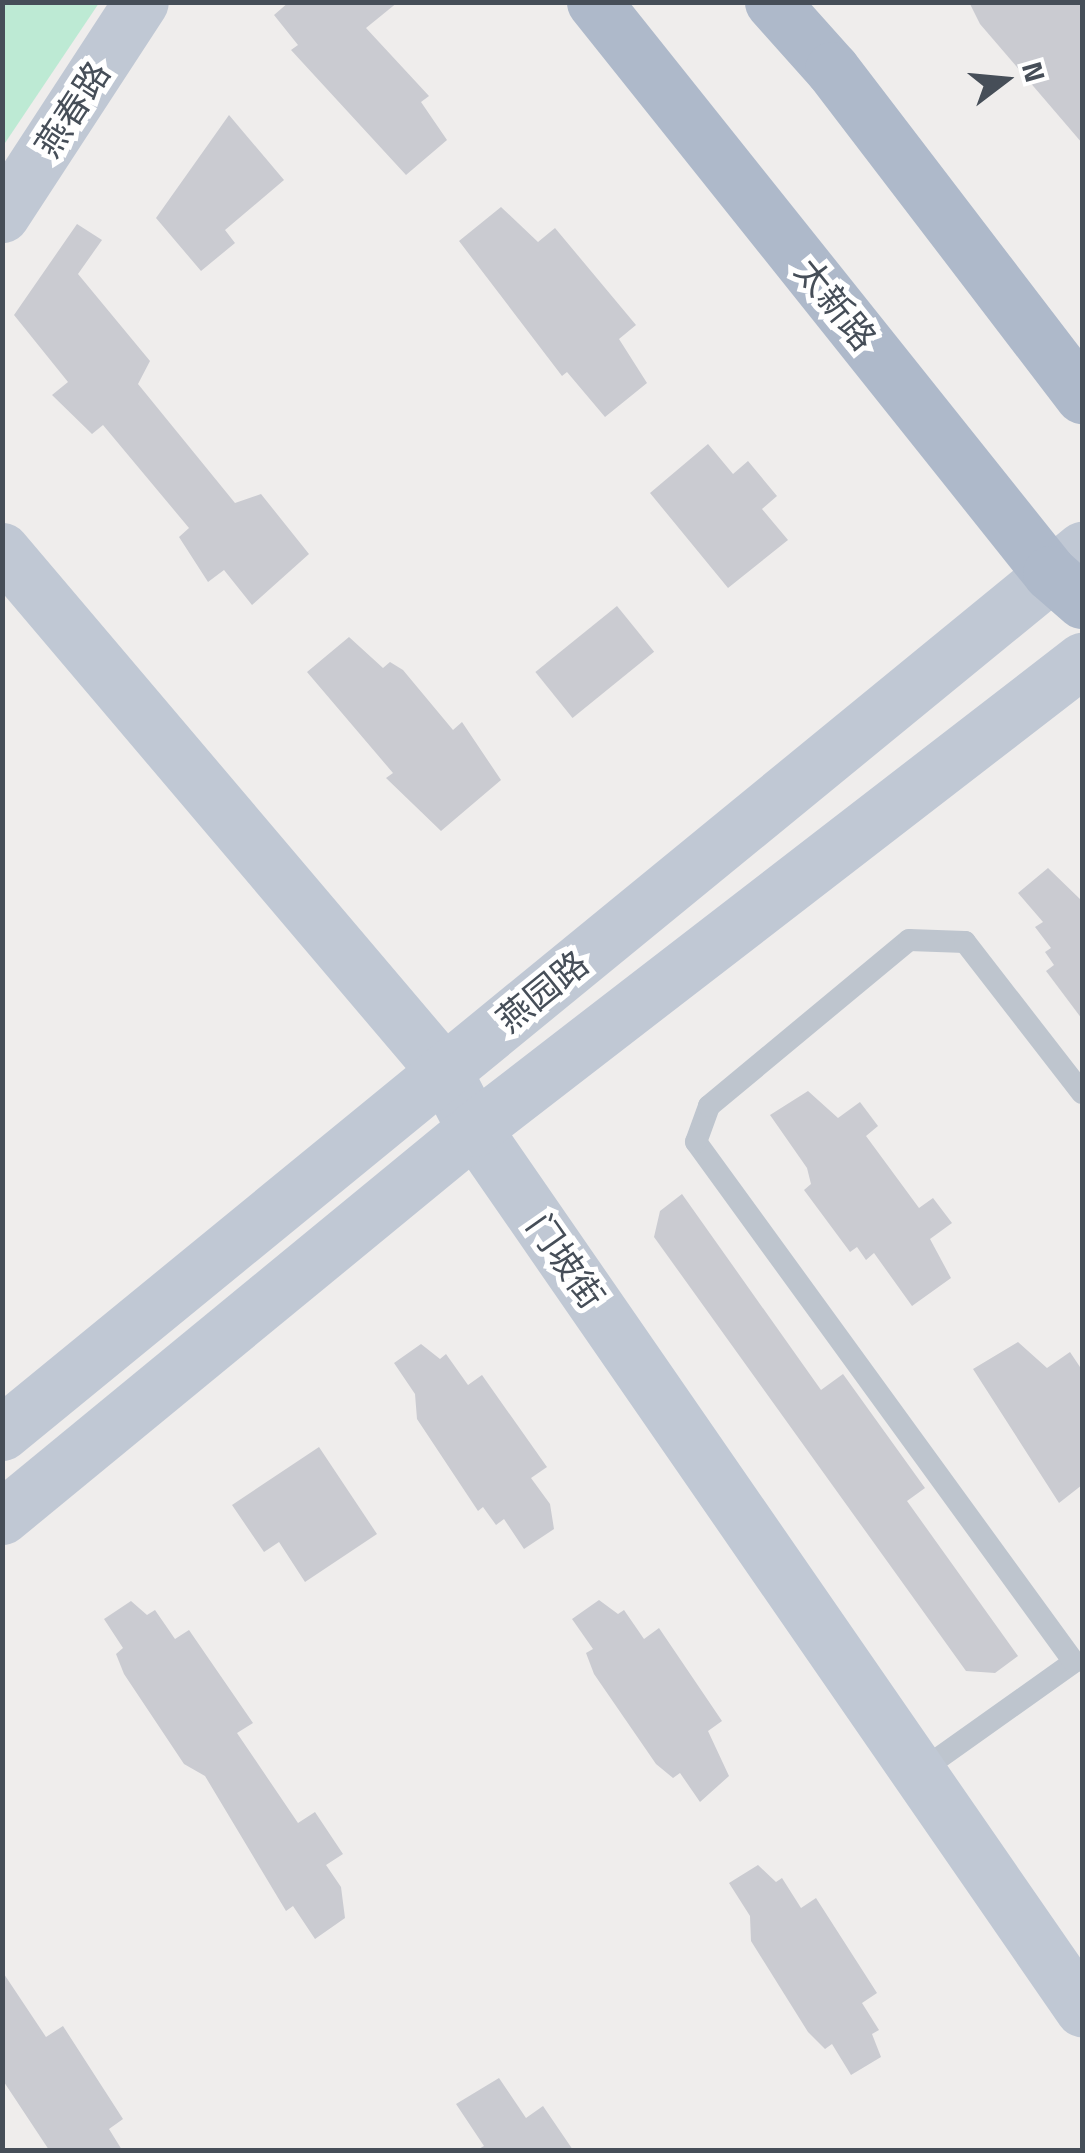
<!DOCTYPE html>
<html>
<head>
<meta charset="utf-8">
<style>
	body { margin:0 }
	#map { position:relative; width:1085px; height:2153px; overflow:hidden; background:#efedec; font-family:"Titillium Web","Noto Sans SC",sans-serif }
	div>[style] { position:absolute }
	.green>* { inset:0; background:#bdead4 }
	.building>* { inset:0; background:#cacbd1; transform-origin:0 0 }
	.lane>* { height:22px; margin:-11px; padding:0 11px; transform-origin:11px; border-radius:11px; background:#bec5ce }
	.secondary>* { height:55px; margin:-27.5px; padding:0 27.5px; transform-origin:27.5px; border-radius:27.5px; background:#c0c8d4 }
	.primary>* { height:55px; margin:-27.5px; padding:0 27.5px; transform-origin:27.5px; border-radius:27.5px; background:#aeb9ca }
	span { translate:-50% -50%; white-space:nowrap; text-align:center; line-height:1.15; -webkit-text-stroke:10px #fff; paint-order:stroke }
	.street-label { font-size:35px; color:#464e58 }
	.frame { position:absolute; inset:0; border:5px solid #464e58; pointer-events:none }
	.north { position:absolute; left:955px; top:30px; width:100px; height:100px; -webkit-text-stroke:8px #fff; paint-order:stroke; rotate:74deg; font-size:28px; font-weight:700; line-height:40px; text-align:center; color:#464e58 }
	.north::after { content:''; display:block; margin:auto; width:35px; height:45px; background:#464e58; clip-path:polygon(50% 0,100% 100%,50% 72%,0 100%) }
</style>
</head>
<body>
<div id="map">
	<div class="green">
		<div style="clip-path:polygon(3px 2px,99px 3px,3px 146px,2px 3px)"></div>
	</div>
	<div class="building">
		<div style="clip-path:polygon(289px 2px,398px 2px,366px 28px,429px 96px,421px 102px,447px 140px,406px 175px,291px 50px,298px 45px,274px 15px)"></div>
		<div style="clip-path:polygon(969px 2px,1082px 2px,1082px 143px,980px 24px)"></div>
		<div style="clip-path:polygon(229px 115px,284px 180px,225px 230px,235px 243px,201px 271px,156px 218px)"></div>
		<div style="clip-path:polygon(501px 207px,538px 242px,555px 228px,636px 325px,619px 339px,647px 383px,605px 417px,567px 372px,562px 376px,459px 241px)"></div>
		<div style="clip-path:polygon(77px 224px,102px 240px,78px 274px,150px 361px,138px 384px,235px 503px,261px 494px,309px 554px,252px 605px,224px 570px,208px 582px,179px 537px,189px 528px,103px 425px,92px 434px,52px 395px,68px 382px,14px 315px)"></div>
		<div style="clip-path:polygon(708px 444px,733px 474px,748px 461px,777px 496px,762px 509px,788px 540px,728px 588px,650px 493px)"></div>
		<div style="left:617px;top:606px;width:59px;height:105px;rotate:51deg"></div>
		<div style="clip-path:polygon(349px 637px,383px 668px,390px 662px,403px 670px,453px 730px,462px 722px,501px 780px,441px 831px,386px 778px,393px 773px,307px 672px)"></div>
		<div style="clip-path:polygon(1048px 868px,1082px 901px,1082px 1019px,1046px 971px,1054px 965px,1045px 952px,1051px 948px,1035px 927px,1043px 922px,1018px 893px)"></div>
		<div style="clip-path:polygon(808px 1091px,838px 1118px,860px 1102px,878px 1126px,866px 1136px,919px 1208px,933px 1198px,952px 1223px,930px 1239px,951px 1278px,912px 1306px,874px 1253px,866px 1260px,857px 1247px,850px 1252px,804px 1190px,811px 1184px,807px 1168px,770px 1115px)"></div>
		<div style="clip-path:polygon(682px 1194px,821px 1390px,843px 1374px,925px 1488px,907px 1501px,1018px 1656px,995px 1673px,966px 1671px,654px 1237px,660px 1211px)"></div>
		<div style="clip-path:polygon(1018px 1342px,1047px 1368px,1070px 1352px,1082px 1370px,1082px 1485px,1059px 1503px,973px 1369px)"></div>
		<div style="clip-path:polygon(421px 1344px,440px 1359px,446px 1354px,468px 1385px,482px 1375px,547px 1467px,531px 1478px,550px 1504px,554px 1529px,524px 1549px,504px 1519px,496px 1525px,483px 1507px,478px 1511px,417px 1419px,415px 1394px,394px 1363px)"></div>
		<div style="clip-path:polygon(319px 1447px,377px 1534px,305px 1582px,279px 1542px,264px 1552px,232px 1505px)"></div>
		<div style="clip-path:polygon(599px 1600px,618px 1614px,624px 1610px,644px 1639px,659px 1628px,722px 1721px,708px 1731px,729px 1776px,700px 1802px,680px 1773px,673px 1778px,656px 1764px,594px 1674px,586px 1653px,593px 1649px,572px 1619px)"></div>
		<div style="clip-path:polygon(131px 1601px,147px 1615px,155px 1610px,175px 1639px,189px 1630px,253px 1723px,237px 1733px,298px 1823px,315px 1812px,343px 1854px,326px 1865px,341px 1887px,345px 1918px,315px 1939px,293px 1906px,286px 1911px,205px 1776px,184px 1764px,124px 1674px,116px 1654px,123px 1648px,104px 1619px)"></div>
		<div style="clip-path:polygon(758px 1865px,776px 1882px,782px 1878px,801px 1908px,816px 1898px,877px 1993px,862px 2003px,879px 2030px,872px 2034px,881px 2057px,851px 2075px,832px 2044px,825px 2049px,808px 2032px,751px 1941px,750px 1916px,729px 1883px)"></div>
		<div style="clip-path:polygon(2px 1971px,46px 2037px,63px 2026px,123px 2119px,109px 2129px,122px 2150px,49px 2150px,2px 2079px)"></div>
		<div style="clip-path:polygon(499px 2078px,526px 2118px,543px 2106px,573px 2150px,477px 2150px,484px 2146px,456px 2104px)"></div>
	</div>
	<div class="lane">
		<div style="left:922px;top:1770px;width:186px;rotate:-35.4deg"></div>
		<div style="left:1074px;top:1662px;width:643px;rotate:-126.01deg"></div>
		<div style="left:696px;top:1142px;width:38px;rotate:-70deg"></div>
		<div style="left:709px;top:1106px;width:260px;rotate:-39.7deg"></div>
		<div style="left:909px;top:940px;width:56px;rotate:2deg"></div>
		<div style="left:965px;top:942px;width:191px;rotate:52.2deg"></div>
	</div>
	<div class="secondary">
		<div style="left:2px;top:215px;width:254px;rotate:-56.9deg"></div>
		<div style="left:2px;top:550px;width:683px;rotate:49.69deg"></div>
		<div style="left:444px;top:1071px;width:65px;rotate:62.7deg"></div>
		<div style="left:474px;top:1129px;width:1070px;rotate:55.36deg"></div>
		<div style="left:2px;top:1433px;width:1396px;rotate:-39.3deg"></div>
		<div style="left:2px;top:1517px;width:611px;rotate:-39.42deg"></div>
		<div style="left:474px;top:1129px;width:768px;rotate:-37.65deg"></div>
	</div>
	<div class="primary">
		<div style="left:594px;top:2px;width:731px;rotate:51.39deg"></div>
		<div style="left:1050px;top:573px;width:43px;rotate:41.2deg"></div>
		<div style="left:772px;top:2px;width:90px;rotate:48.2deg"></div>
		<div style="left:832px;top:69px;width:412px;rotate:52.6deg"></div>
	</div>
	<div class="street-label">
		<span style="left:72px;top:109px;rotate:-57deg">燕春路</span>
		<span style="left:836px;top:304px;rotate:51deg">太新路</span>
		<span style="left:542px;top:991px;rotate:-39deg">燕园路</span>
		<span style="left:566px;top:1261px;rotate:55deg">门坡街</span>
	</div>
	<div class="frame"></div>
	<div class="north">N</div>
</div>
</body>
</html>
